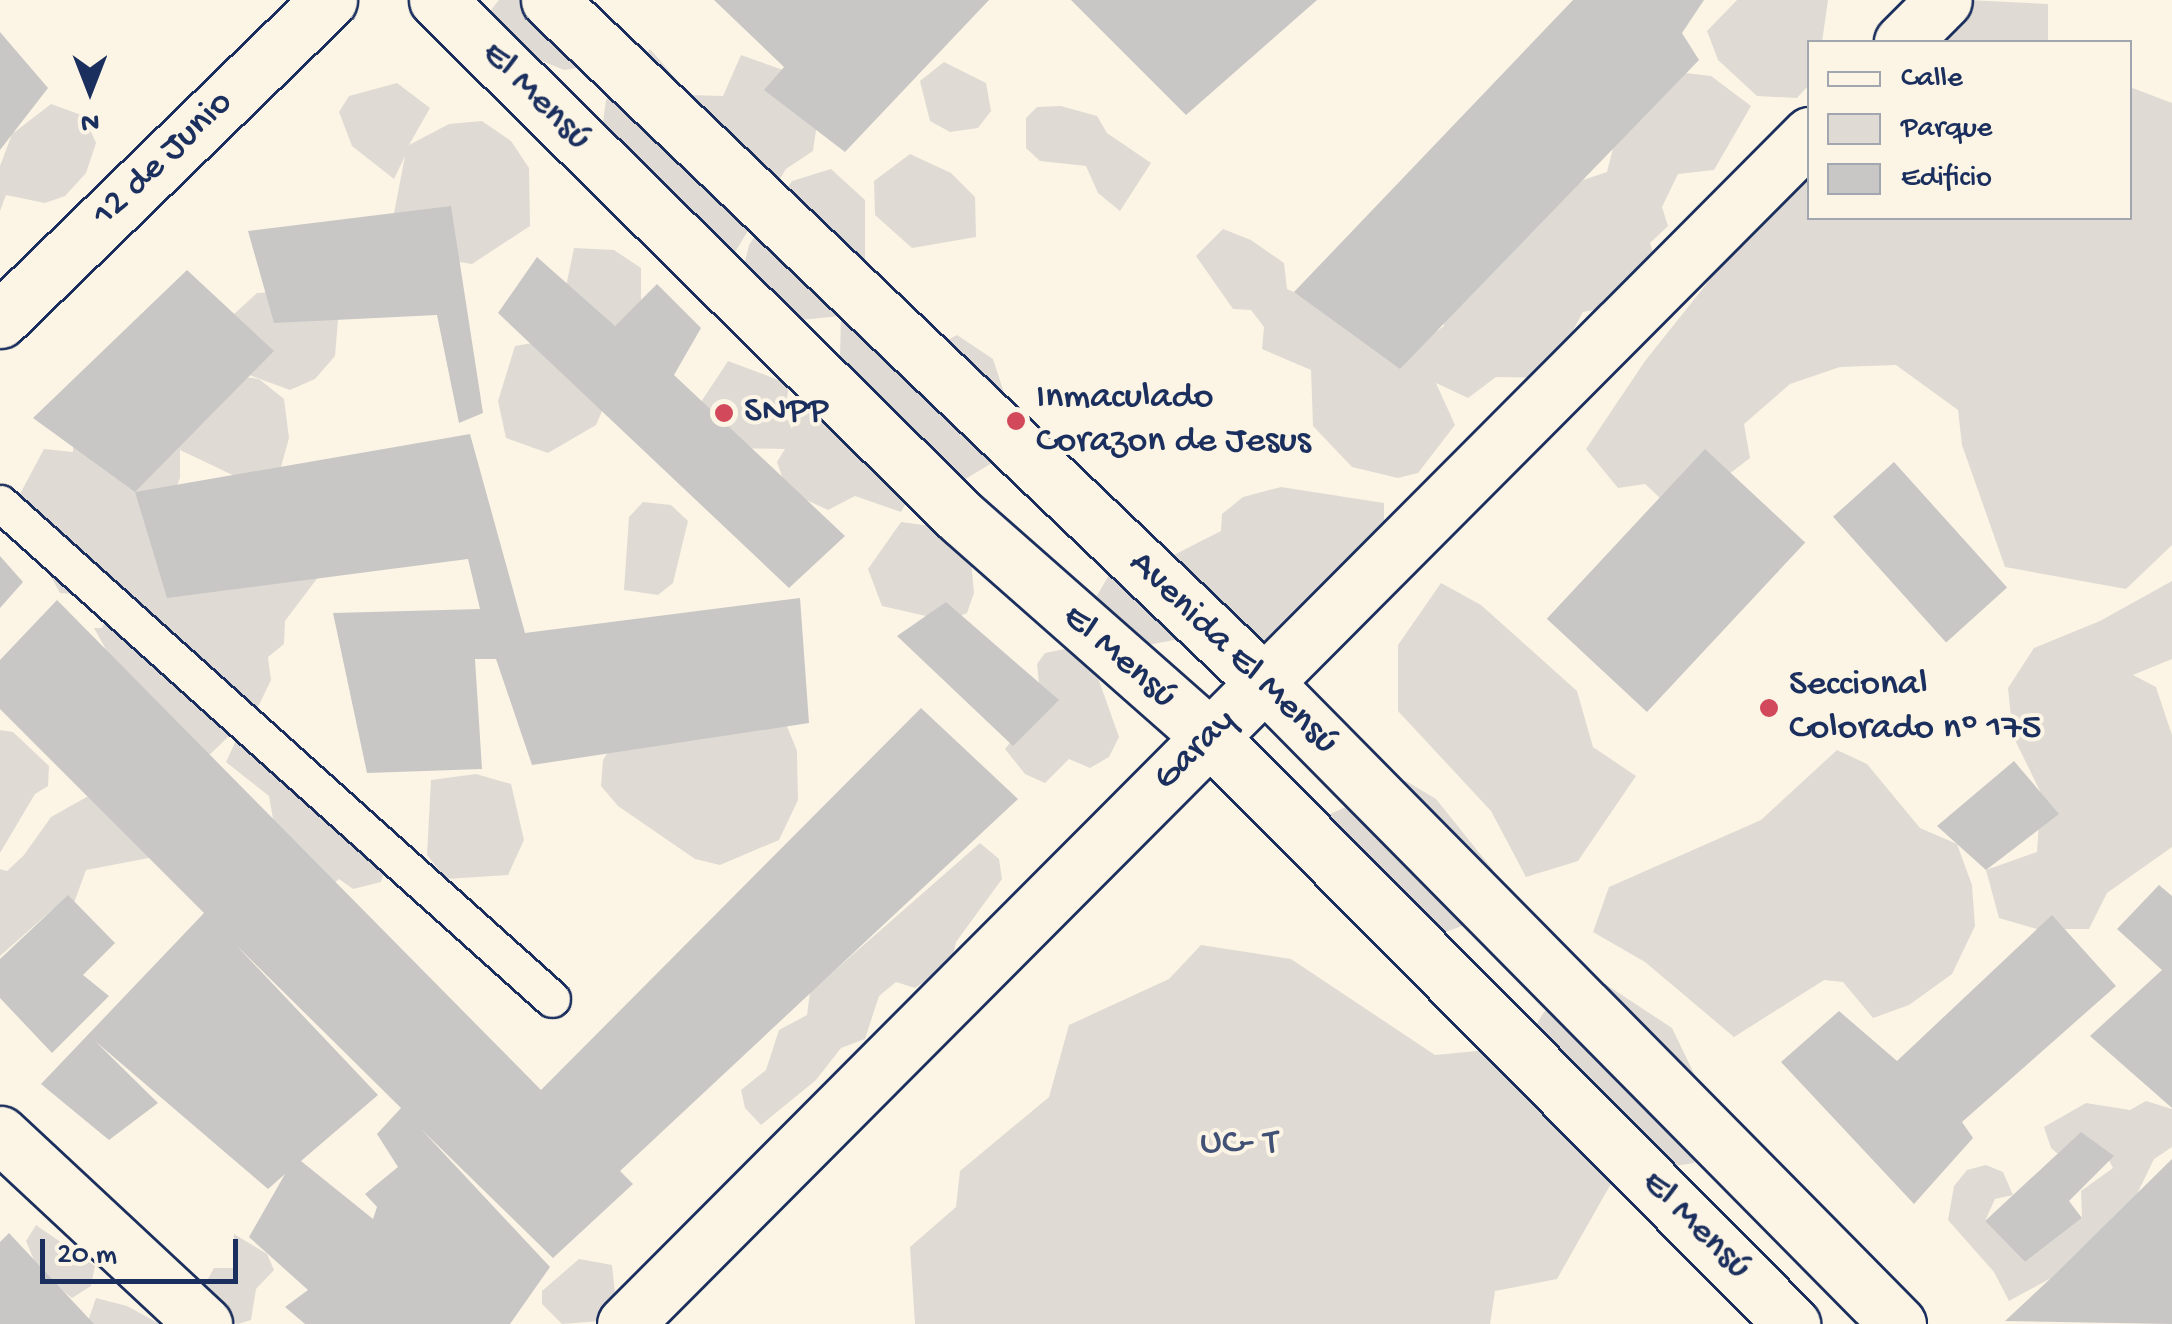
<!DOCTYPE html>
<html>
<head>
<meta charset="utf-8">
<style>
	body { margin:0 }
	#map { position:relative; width:2172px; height:1324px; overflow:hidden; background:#fcf5e5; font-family:"Gochi Hand",sans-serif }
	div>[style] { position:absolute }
	.green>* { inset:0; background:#dfdbd4 }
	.building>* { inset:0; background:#c8c7c6; transform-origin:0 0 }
	.roads { filter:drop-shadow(2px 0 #1b2f5e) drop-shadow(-2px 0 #1b2f5e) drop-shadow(0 2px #1b2f5e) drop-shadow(0 -2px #1b2f5e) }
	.lane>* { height:35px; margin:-17.5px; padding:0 17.5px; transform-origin:17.5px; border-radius:17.5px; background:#fcf5e5 }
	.street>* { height:55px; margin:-27.5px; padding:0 27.5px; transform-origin:27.5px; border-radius:27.5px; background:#fcf5e5 }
	.dots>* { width:28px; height:28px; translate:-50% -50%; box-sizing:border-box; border:5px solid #fcf5e5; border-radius:50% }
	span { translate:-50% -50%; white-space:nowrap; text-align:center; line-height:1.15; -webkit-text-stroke:8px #fcf5e5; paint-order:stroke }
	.street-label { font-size:38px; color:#1b2f5e }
	.poi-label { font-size:38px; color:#1b2f5e }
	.left { translate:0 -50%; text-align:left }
	.park-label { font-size:38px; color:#425176 }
	.legend { position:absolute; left:1807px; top:40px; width:325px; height:180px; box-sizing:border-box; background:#fcf5e5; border:2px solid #a2a6af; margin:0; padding:12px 18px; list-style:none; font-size:30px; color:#1b2f5e }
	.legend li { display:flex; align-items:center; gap:20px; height:50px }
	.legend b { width:50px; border:2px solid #a2a6af }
	.north { position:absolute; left:40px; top:40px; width:100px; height:100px; -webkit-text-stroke:8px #fcf5e5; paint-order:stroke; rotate:180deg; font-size:28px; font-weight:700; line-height:40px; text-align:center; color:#1b2f5e }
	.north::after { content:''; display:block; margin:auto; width:35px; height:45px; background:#1b2f5e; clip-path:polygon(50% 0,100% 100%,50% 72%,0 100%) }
	.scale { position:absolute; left:40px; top:1239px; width:198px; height:45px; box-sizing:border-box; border:5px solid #1b2f5e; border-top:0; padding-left:12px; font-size:30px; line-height:35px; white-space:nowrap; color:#1b2f5e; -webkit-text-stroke:8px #fcf5e5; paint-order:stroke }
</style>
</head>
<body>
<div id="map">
	<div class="green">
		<div style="clip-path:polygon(499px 0,573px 0,589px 66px,564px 70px,532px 57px,484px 19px)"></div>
		<div style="clip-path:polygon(1737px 0,1828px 0,1822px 42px,1810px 42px,1809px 85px,1797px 98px,1757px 96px,1718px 60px,1707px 31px)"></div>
		<div style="clip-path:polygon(1967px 0,2048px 4px,2048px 42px,1927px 42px)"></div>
		<div style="clip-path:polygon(650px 49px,690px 95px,723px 96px,741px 55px,783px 70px,819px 109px,813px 151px,786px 169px,735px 252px,700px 237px,601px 137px,606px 100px)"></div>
		<div style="clip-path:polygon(944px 62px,986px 83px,991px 111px,978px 128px,950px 132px,930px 121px,920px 81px)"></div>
		<div style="clip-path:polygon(1660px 70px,1711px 76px,1751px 106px,1714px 170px,1678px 174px,1662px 207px,1668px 226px,1650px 243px,1658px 268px,1613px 306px,1583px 312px,1547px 378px,1496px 377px,1468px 398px,1436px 383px,1455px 425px,1418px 473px,1398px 478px,1352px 467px,1313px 426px,1311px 370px,1262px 349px,1264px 327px,1251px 310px,1233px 309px,1196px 256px,1223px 229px,1251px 240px,1284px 263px,1287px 289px,1416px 346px,1444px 326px,1444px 297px,1574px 183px,1607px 172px,1613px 148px)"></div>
		<div style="clip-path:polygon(397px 83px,430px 108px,409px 145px,449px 124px,482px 121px,511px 141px,529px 168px,530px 226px,472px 264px,436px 258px,404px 242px,394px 213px,405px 156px,394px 179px,352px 146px,339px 112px,349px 96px)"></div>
		<div style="clip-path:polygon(2130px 87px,2172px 103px,2172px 545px,2126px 589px,2005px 567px,1962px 445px,1958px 410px,1896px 365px,1840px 367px,1790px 384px,1744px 424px,1750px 458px,1703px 494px,1671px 508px,1645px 484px,1618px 488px,1586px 449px,1645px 361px,1771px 203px,1809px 176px,1810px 218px,2130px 218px)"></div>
		<div style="clip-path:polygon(51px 104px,84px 116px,96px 143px,86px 173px,65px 196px,45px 203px,6px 195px,0 211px,0 166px,12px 134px)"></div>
		<div style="clip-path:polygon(1061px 106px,1097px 116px,1107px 133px,1151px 163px,1120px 211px,1098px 193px,1086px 166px,1040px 161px,1026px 148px,1026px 118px,1037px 107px)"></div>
		<div style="clip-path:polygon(910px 154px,951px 173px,975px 197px,976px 237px,912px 248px,875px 215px,874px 181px)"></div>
		<div style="clip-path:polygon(831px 169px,865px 200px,865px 273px,932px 348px,957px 335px,993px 359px,1006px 399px,999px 459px,950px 488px,914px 489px,901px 512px,855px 496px,828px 510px,787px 491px,777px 462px,785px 449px,727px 448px,701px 402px,728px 361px,789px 384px,785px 414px,792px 429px,797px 410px,839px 399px,841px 316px,790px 321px,743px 269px,749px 245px,792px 181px)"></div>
		<div style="clip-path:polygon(574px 248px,614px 250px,641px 268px,641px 301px,615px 326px,562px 306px)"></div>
		<div style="clip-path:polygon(295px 291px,338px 320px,335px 356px,315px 379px,290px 390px,236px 370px,234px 314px,257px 293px)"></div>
		<div style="clip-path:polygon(567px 337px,602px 411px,596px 425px,548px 453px,506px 438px,498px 401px,515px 346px)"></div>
		<div style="clip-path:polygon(216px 373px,259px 379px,284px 399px,289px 438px,281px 467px,241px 479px,180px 450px,180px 478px,172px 499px,319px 576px,285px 621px,284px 644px,268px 657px,271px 680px,257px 709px,199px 765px,128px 689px,94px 628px,102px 628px,115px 597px,60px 593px,13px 507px,44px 449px,73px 452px,74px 425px)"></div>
		<div style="clip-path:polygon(1281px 487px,1384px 503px,1384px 536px,1359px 546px,1358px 578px,1295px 645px,1210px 651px,1174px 640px,1148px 645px,1091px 606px,1109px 575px,1158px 563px,1221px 531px,1222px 514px,1243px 497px)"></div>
		<div style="clip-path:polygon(643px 502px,671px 505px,688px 521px,673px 583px,658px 595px,624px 590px,629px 517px)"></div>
		<div style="clip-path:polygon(901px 522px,947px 528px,971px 560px,974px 593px,967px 613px,948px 621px,882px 606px,868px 569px)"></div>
		<div style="clip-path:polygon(2172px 581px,2172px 659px,2133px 675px,2156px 687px,2172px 735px,2172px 847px,2107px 893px,2089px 929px,2037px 929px,1999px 918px,1986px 870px,2037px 852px,2041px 793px,2013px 736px,2008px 688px,2034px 648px,2100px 621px)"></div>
		<div style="clip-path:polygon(1441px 583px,1481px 605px,1577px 691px,1593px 747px,1636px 776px,1578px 861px,1526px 877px,1491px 811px,1398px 711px,1398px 645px)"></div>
		<div style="clip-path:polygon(1070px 648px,1092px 661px,1119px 737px,1109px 757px,1090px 768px,1069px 759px,1045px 783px,1025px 774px,1005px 749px,1041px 702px,1037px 664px,1045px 653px)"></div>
		<div style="clip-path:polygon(634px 711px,787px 726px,797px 751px,798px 800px,779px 840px,720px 865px,695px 859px,618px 806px,601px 786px,603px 760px)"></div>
		<div style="clip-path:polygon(0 730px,13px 732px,49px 766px,48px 786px,35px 794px,0 853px)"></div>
		<div style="clip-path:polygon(239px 734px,271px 758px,281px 783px,308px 788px,385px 870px,381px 882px,353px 889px,339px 879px,324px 892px,273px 819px,269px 796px,226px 762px)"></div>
		<div style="clip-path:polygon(1837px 750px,1867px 764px,1920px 828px,1957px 844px,1972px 885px,1975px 926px,1952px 974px,1909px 1005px,1873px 1018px,1843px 982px,1824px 980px,1734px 1037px,1645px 962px,1593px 932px,1609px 887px,1761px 820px)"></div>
		<div style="clip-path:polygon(476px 774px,511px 784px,524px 840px,508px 875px,446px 879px,427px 855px,431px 780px)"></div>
		<div style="clip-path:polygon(1406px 781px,1436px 799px,1493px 870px,1462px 926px,1432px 937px,1355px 893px,1330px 814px)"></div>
		<div style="clip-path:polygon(108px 785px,162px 829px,149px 858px,86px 870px,74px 903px,53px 909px,0 956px,0 869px,7px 871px,24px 855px,51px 817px)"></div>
		<div style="clip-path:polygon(980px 843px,999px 859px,1002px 879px,956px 942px,951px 964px,915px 988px,896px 982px,879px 996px,865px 1039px,841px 1048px,816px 1080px,761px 1125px,745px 1108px,741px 1090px,766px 1070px,779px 1030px,807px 1015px,810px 992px)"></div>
		<div style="clip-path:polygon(1201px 945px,1291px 959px,1435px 1055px,1548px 1044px,1536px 1025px,1544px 1012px,1596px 978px,1672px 1028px,1716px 1119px,1694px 1163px,1635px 1172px,1625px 1159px,1557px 1279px,1495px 1291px,1490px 1324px,915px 1324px,910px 1247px,956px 1207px,960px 1171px,1049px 1097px,1069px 1025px,1169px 979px)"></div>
		<div style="clip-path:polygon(2146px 1101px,2172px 1109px,2172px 1147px,2154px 1159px,2137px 1194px,2051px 1278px,2009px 1301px,1994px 1272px,1948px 1220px,1954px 1186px,1967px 1170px,1986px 1165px,2003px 1172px,2013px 1195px,1995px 1199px,1985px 1221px,2025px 1262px,2082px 1218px,2081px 1191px,2113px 1168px,2102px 1147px,2082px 1148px,2070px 1164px,2051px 1148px,2044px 1127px,2086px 1103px,2130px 1110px)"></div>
		<div style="clip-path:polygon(36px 1225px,95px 1266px,91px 1286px,72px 1298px,39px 1272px,26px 1241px)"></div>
		<div style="clip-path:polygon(234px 1234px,267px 1254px,274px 1270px,256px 1289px,251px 1320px,238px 1324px,193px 1306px,214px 1268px,233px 1268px)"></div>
		<div style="clip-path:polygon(579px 1259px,612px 1265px,615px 1293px,600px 1321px,562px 1324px,542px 1304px,542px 1291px)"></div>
		<div style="clip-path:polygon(96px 1298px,127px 1306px,160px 1324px,87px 1324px)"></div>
	</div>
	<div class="building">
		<div style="clip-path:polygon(714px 0,989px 0,845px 152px,764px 90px,784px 67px)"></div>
		<div style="clip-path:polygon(1071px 0,1317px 0,1186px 115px)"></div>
		<div style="clip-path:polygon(1573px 0,1704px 0,1682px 33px,1699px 60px,1400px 369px,1294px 292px)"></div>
		<div style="clip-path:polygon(0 32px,48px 88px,0 150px)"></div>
		<div style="clip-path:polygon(451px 206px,483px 413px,459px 423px,437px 315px,274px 323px,248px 231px)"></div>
		<div style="clip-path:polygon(537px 257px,615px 326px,657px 284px,701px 328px,674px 375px,845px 536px,789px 588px,498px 313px)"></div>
		<div style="clip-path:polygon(187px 270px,274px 351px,135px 492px,33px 418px)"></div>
		<div style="clip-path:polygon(470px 434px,525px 633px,800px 598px,809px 723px,532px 765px,496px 659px,475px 659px,482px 769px,367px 773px,333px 613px,480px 609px,468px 559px,167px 598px,135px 492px)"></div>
		<div style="left:1705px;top:449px;width:137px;height:232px;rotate:43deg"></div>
		<div style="left:1894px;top:462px;width:169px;height:82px;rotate:48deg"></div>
		<div style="clip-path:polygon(0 556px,23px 582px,0 608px)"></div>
		<div style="clip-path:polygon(evenodd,57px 600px,541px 1090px,921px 708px,1018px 799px,620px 1171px,633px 1184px,553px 1258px,421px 1129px,550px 1267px,510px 1324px,305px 1324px,285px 1307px,308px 1290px,249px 1237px,285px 1174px,268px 1189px,95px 1041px,158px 1103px,109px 1140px,41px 1084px,204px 913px,0 709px,0 660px,57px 600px,236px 945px,401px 1108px,377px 1134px,398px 1167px,365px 1194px,377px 1207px,373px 1219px,301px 1161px,378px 1095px,236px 945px)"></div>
		<div style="clip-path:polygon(946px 602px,1059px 700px,1013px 746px,897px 636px)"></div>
		<div style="clip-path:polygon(2014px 761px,2059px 814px,1986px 870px,1937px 826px)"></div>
		<div style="clip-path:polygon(2159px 885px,2172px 896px,2172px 1108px,2090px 1036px,2162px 970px,2117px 929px)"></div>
		<div style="clip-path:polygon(68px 895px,115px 943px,83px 975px,109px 996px,52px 1053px,0 998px,0 959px)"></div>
		<div style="clip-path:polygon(2052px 915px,2116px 986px,1962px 1122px,1973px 1138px,1914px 1204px,1781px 1062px,1839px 1011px,1897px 1061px)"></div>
		<div style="clip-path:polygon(2081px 1132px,2114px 1156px,2069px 1201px,2082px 1218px,2025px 1262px,1985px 1221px)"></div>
		<div style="clip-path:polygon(2172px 1159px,2172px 1324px,2005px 1321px,2051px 1278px)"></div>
		<div style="clip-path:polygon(9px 1233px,94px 1324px,0 1324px,0 1242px)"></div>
	</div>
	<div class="roads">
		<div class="lane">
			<div style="left:0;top:503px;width:742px;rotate:41.94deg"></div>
		</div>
		<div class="street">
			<div style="left:437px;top:0;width:738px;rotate:44.62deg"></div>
			<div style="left:962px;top:518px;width:331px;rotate:41.4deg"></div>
			<div style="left:1210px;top:737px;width:827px;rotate:45.25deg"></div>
			<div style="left:549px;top:0;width:990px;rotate:43.65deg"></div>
			<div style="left:1265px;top:683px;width:901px;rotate:45.36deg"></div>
			<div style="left:1902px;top:42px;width:59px;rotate:-45deg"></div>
			<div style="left:0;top:320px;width:459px;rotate:-44.2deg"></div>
			<div style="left:0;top:1134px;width:279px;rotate:43deg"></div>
			<div style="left:625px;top:1324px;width:1679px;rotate:-45.1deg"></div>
		</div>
	</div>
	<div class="dots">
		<div style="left:724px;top:413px;background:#d1495b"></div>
		<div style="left:1016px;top:421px;background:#d1495b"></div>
		<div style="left:1769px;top:708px;background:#d1495b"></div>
	</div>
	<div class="street-label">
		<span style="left:535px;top:97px;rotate:45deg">El Mensú</span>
		<span style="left:164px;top:160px;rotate:-44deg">12 de Junio</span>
		<span style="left:1232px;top:654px;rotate:44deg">Avenida El Mensú</span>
		<span style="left:1118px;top:658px;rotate:41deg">El Mensú</span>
		<span style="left:1196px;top:751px;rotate:-45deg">Garay</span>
		<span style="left:1695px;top:1226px;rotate:45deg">El Mensú</span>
	</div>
	<div class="poi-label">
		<span class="left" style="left:1036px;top:421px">Inmaculado<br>Corazon de Jesus</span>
		<span class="left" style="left:744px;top:413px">SNPP</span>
		<span class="left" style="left:1789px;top:708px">Seccional<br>Colorado nº 175</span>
	</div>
	<div class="park-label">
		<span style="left:1239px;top:1145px">UC- T</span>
	</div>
	<ul class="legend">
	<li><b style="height:12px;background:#fcf5e5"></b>Calle</li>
	<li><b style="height:28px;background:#dfdbd4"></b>Parque</li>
	<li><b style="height:28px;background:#c8c7c6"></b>Edificio</li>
	</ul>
	<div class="north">N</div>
	<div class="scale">20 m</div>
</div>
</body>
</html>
